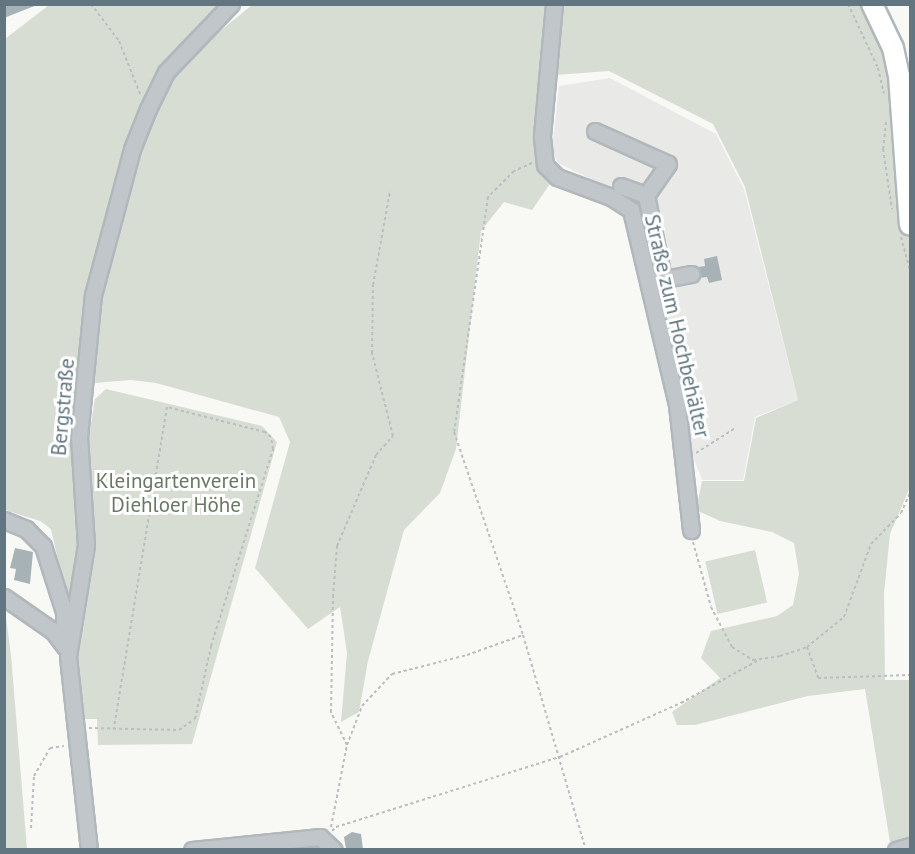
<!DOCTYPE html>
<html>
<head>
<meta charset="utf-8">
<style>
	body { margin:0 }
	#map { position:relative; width:915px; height:854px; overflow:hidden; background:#f8f8f5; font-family:"PT Sans",sans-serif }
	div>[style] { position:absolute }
	.built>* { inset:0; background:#e9e9e8 }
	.green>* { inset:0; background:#d8ddd4; transform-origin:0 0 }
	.building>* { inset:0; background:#a7b2b7 }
	.path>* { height:2px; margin-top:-1px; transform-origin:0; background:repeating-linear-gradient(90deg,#babec0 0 3px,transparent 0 6px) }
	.roads { filter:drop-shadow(2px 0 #b1b8bc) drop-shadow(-2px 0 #b1b8bc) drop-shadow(0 2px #b1b8bc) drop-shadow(0 -2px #b1b8bc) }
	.minor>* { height:15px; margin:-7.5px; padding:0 7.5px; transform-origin:7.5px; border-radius:7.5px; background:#c0c6c9 }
	.major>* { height:20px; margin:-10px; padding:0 10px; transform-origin:10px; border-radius:10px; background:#fff }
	span { translate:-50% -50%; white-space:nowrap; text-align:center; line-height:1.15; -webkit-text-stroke:6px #fff; paint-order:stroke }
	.street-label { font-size:21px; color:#617681 }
	.park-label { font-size:21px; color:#677961 }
	.frame { position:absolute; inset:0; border:6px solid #617681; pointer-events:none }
</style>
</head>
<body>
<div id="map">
	<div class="built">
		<div style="clip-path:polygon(610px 78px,716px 134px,744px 189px,798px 400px,755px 417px,743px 480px,702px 480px,687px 441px,638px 202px,558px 163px,552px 151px,559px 86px)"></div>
	</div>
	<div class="green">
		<div style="clip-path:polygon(875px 4px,887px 20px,910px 205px,910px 487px,890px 534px,884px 593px,885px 680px,910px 680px,910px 838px,890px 842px,865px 689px,808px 696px,695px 725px,677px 725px,672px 712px,720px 678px,701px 658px,711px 631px,777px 616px,793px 605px,799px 574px,794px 543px,772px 532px,720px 521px,696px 510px,702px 481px,744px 481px,756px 418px,798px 400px,745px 187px,713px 124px,609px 71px,543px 76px,536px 148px,539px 170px,552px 181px,532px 210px,504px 202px,481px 231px,456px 449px,440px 493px,404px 530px,368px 661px,359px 712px,341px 722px,347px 653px,340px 607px,308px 629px,255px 568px,290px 442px,279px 417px,156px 383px,131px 380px,95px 383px,99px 300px,137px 150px,166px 64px,91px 272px,86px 307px,81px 544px,73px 604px,68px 604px,51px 529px,40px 521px,5px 510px,5px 39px,49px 5px,225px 5px,175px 68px,252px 5px)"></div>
		<div style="clip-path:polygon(106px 389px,262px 426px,277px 442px,192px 744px,98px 745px,97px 719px,82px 719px,75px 665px,93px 540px,87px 448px,95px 399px)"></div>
		<div style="left:755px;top:550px;width:54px;height:51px;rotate:77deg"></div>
		<div style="clip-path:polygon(4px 602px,11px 655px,27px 849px,5px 849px)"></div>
	</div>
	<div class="building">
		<div style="clip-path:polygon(4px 4px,37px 4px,37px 5px,4px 18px)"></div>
		<div style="clip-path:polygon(717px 256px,722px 280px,709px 283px,707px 277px,699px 278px,698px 267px,705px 266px,704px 259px)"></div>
		<div style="clip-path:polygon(15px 548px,33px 552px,30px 584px,14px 580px,16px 569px,10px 568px)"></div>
		<div style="clip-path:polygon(352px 832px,361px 834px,363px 849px,346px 849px,344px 837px)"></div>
	</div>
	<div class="path">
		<div style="left:91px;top:4px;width:46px;rotate:52.9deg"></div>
		<div style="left:119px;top:41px;width:59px;rotate:68.2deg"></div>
		<div style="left:848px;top:4px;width:71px;rotate:64.9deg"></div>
		<div style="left:878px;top:68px;width:26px;rotate:77deg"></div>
		<div style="left:886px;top:122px;width:27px;rotate:96deg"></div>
		<div style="left:883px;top:149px;width:61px;rotate:81.5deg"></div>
		<div style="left:532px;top:163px;width:20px;rotate:156deg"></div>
		<div style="left:514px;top:171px;width:37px;rotate:135deg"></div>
		<div style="left:488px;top:197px;width:237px;rotate:98.2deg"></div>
		<div style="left:454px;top:432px;width:214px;rotate:71.2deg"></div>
		<div style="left:523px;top:635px;width:224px;rotate:73.7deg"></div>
		<div style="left:901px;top:237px;width:34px;rotate:75deg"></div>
		<div style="left:696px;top:453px;width:45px;rotate:-32.3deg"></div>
		<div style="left:910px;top:525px;width:55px;rotate:90deg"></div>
		<div style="left:693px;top:542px;width:67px;rotate:74.5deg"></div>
		<div style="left:711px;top:607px;width:45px;rotate:62.3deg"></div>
		<div style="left:732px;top:647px;width:25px;rotate:32deg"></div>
		<div style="left:753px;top:660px;width:27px;rotate:-8deg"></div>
		<div style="left:780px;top:656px;width:28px;rotate:-18deg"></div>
		<div style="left:807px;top:647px;width:48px;rotate:-39deg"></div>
		<div style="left:844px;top:617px;width:78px;rotate:-69.7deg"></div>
		<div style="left:871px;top:544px;width:43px;rotate:-45.9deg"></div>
		<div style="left:901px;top:513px;width:22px;rotate:-66deg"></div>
		<div style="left:807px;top:647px;width:33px;rotate:70deg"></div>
		<div style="left:818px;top:678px;width:92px;rotate:-1.9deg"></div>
		<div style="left:89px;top:728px;width:90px;rotate:1.3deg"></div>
		<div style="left:179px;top:730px;width:19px;rotate:-35deg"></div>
		<div style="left:195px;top:719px;width:75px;rotate:-77.6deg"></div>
		<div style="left:211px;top:646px;width:207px;rotate:-72.5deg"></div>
		<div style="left:273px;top:449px;width:12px;rotate:-99deg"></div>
		<div style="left:271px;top:437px;width:8px;rotate:-140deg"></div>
		<div style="left:265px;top:432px;width:101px;rotate:-165.7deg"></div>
		<div style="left:167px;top:407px;width:325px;rotate:99.4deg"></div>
		<div style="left:347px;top:745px;width:37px;rotate:-116deg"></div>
		<div style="left:331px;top:712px;width:115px;rotate:-89deg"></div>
		<div style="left:333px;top:597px;width:51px;rotate:-85.5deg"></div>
		<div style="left:337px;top:546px;width:99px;rotate:-66.8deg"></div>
		<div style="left:376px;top:455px;width:25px;rotate:-48deg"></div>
		<div style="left:393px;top:436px;width:86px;rotate:-104.2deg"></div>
		<div style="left:372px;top:353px;width:68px;rotate:-89.2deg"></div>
		<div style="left:373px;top:285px;width:96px;rotate:-79.7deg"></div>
		<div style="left:331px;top:827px;width:84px;rotate:-79deg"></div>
		<div style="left:347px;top:745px;width:42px;rotate:-69deg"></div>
		<div style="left:362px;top:706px;width:44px;rotate:-46.8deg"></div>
		<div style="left:392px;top:674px;width:77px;rotate:-14.2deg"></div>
		<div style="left:467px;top:655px;width:59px;rotate:-19.7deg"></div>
		<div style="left:31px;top:828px;width:52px;rotate:-86.7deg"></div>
		<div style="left:34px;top:776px;width:32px;rotate:-60deg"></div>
		<div style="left:50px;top:748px;width:14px;rotate:-8deg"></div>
		<div style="left:332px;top:831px;width:6px;rotate:-45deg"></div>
		<div style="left:336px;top:827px;width:235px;rotate:-17.4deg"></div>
		<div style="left:560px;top:757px;width:133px;rotate:-24.1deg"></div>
		<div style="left:681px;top:703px;width:89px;rotate:-28.9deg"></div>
	</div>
	<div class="roads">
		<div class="minor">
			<div style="left:554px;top:4px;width:134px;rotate:95.2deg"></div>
			<div style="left:542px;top:137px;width:28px;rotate:84deg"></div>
			<div style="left:545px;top:165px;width:17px;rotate:45deg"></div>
			<div style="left:557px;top:177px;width:58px;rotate:20.3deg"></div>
			<div style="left:611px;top:197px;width:24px;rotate:33deg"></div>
			<div style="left:631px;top:210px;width:200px;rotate:76.7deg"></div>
			<div style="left:677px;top:405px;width:126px;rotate:83.6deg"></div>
			<div style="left:595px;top:131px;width:80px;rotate:24.3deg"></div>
			<div style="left:668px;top:164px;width:38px;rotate:125deg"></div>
			<div style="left:646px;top:195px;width:85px;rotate:78.4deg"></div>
			<div style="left:621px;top:186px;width:27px;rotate:20deg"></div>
			<div style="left:655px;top:281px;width:37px;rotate:-11deg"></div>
			<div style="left:4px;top:520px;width:24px;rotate:22deg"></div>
			<div style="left:26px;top:529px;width:24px;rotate:45deg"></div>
			<div style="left:43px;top:546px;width:69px;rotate:72.3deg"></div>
			<div style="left:64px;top:612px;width:22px;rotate:90deg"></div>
			<div style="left:4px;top:597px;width:60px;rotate:34.8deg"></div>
			<div style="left:53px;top:631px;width:20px;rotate:53deg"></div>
			<div style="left:89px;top:850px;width:195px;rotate:-96.2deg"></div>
			<div style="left:68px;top:656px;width:112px;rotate:-80.8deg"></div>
			<div style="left:86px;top:545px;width:108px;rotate:-93.7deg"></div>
			<div style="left:79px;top:437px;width:143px;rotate:-84.4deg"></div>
			<div style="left:93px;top:295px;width:151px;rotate:-75deg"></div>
			<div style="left:132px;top:149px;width:43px;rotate:-68.2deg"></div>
			<div style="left:148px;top:109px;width:41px;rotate:-64.1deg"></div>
			<div style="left:166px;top:72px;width:94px;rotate:-46.3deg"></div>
			<div style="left:192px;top:850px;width:129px;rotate:-5.8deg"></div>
			<div style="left:320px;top:837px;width:19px;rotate:43deg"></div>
			<div style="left:896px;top:850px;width:15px;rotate:-16deg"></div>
		</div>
		<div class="major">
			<div style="left:872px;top:4px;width:49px;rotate:64.5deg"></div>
			<div style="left:893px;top:48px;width:29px;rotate:78deg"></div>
			<div style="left:899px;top:76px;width:149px;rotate:85.8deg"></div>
		</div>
	</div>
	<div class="street-label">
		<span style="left:677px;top:326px;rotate:77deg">Straße zum Hochbehälter</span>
		<span style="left:63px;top:407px;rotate:-85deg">Bergstraße</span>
	</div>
	<div class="park-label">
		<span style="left:176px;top:493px">Kleingartenverein<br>Diehloer Höhe</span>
	</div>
	<div class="frame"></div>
</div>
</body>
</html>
